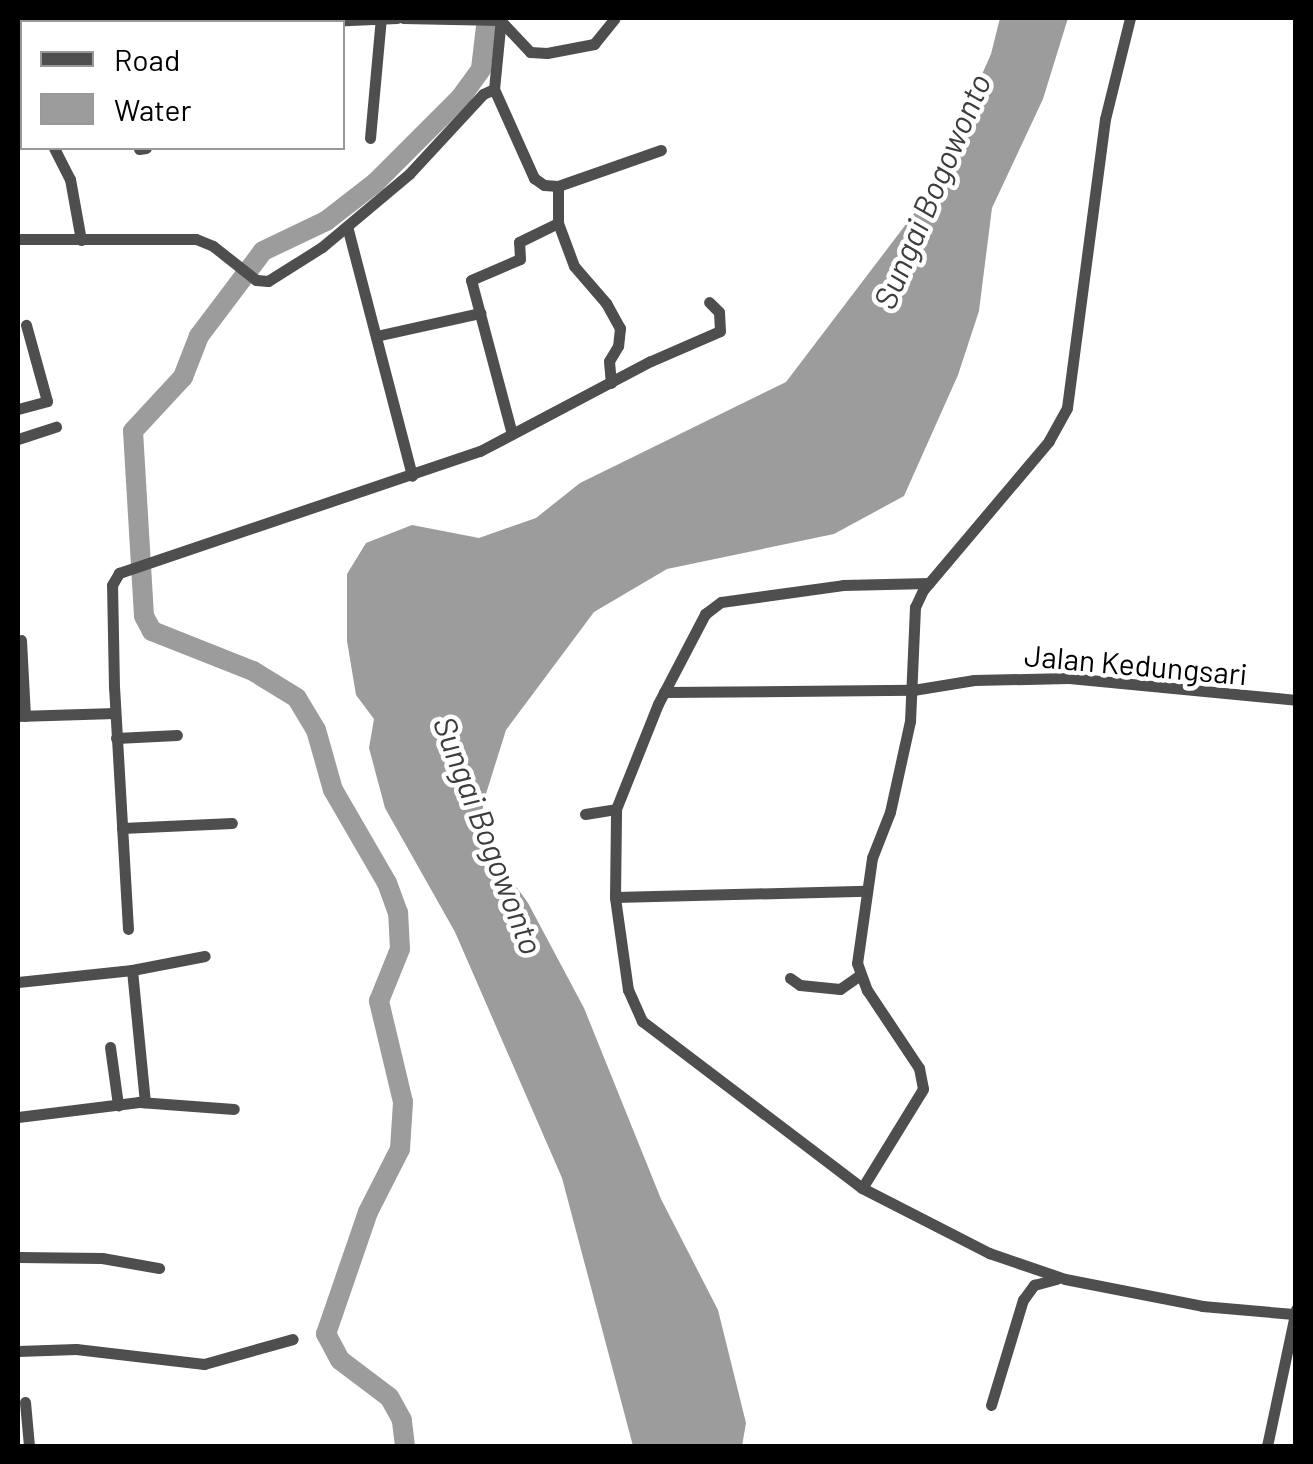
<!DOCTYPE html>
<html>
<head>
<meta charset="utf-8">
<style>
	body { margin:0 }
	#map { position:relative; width:1313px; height:1464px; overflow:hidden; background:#fff; font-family:Barlow,sans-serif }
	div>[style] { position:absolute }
	.water>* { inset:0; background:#9c9c9c }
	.river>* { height:20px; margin:-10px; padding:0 10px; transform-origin:10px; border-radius:10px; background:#9c9c9c }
	.street>* { height:11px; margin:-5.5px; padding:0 5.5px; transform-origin:5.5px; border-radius:5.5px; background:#4e4e4e }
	span { translate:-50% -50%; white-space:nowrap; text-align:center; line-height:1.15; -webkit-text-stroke:9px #fff; paint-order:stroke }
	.street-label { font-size:30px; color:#000 }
	.water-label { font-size:32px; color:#3d3d3d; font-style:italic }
	.frame { position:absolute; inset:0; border:20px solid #000; pointer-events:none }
	.legend { position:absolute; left:20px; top:20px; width:325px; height:130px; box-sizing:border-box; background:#fff; border:2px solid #999; margin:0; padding:12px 18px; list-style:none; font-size:30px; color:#000 }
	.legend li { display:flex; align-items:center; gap:20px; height:50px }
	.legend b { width:50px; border:2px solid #999 }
</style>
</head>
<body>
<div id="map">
	<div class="water">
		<div style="clip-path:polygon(1000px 18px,1068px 18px,1043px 99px,992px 208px,979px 311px,958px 375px,904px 496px,834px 534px,667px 569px,594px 612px,506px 730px,485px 797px,478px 833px,528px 903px,584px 1008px,661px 1199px,718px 1310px,746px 1423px,742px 1446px,633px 1446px,562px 1178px,455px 932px,385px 808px,369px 748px,374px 719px,356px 695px,347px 641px,347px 574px,366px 543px,412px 525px,479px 538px,536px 518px,580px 483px,786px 382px,929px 194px,991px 54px)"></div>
	</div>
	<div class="river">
		<div style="left:405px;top:1446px;width:26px;rotate:-97deg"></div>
		<div style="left:402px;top:1420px;width:26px;rotate:-119deg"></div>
		<div style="left:389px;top:1397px;width:61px;rotate:-142.9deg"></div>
		<div style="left:340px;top:1360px;width:30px;rotate:-118deg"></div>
		<div style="left:326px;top:1334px;width:129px;rotate:-71deg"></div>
		<div style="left:368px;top:1212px;width:71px;rotate:-63.1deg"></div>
		<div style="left:400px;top:1149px;width:47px;rotate:-86.3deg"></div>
		<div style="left:403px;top:1102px;width:104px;rotate:-103.4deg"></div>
		<div style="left:379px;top:1001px;width:56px;rotate:-68deg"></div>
		<div style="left:400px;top:949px;width:36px;rotate:-93deg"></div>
		<div style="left:398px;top:913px;width:32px;rotate:-110deg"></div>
		<div style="left:387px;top:883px;width:108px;rotate:-120.1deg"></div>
		<div style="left:333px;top:790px;width:62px;rotate:-105.8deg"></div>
		<div style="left:316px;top:730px;width:37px;rotate:-121deg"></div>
		<div style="left:297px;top:698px;width:52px;rotate:-148.5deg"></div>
		<div style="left:253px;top:671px;width:109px;rotate:-158.4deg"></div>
		<div style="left:152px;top:631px;width:17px;rotate:-118deg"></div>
		<div style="left:144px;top:616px;width:185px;rotate:-93.4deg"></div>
		<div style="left:133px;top:431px;width:74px;rotate:-47.2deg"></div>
		<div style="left:183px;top:377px;width:44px;rotate:-68.7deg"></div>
		<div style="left:199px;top:336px;width:106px;rotate:-53deg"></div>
		<div style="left:263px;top:251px;width:70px;rotate:-25.5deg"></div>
		<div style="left:326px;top:221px;width:62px;rotate:-37.8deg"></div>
		<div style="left:375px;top:183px;width:122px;rotate:-45deg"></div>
		<div style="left:461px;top:97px;width:34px;rotate:-54deg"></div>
		<div style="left:481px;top:69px;width:51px;rotate:-83.3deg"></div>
	</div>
	<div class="street">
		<div style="left:189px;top:18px;width:4px;rotate:90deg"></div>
		<div style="left:403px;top:18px;width:97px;rotate:1.2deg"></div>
		<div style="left:500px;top:20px;width:44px;rotate:46.8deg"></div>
		<div style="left:530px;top:52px;width:17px;rotate:3deg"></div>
		<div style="left:547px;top:53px;width:48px;rotate:-10.8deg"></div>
		<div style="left:594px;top:44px;width:33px;rotate:-51deg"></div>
		<div style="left:501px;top:18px;width:71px;rotate:95.6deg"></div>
		<div style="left:494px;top:89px;width:98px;rotate:65.8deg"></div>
		<div style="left:534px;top:178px;width:12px;rotate:35deg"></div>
		<div style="left:544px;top:185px;width:14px;rotate:4deg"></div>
		<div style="left:558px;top:186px;width:109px;rotate:-19.3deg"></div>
		<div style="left:1130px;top:18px;width:104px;rotate:103.9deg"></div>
		<div style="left:1105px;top:119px;width:291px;rotate:97.5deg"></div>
		<div style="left:1067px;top:408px;width:38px;rotate:119deg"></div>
		<div style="left:1049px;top:441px;width:195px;rotate:130.2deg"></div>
		<div style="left:923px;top:590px;width:19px;rotate:115deg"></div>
		<div style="left:915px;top:607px;width:114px;rotate:92.5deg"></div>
		<div style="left:910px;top:721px;width:93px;rotate:102.4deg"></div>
		<div style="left:890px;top:812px;width:49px;rotate:111.4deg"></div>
		<div style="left:872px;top:858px;width:106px;rotate:98.1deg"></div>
		<div style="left:857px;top:963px;width:29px;rotate:70deg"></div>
		<div style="left:867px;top:990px;width:94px;rotate:56.3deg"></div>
		<div style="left:919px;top:1068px;width:21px;rotate:79deg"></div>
		<div style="left:923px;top:1089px;width:116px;rotate:121.6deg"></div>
		<div style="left:862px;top:1188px;width:143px;rotate:27.1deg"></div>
		<div style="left:989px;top:1253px;width:80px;rotate:18.9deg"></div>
		<div style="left:1065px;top:1279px;width:140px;rotate:11.1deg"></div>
		<div style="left:1202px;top:1306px;width:92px;rotate:5deg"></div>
		<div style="left:135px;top:22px;width:37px"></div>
		<div style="left:304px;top:22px;width:93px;rotate:-2.5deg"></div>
		<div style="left:18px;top:76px;width:17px;rotate:77deg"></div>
		<div style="left:370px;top:138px;width:121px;rotate:-84.8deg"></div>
		<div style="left:54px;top:148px;width:35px;rotate:63deg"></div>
		<div style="left:70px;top:179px;width:62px;rotate:79.8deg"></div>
		<div style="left:139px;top:149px;width:7px;rotate:-8deg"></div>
		<div style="left:558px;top:223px;width:46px;rotate:69.6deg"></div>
		<div style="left:574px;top:266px;width:49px;rotate:49.1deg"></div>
		<div style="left:606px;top:303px;width:29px;rotate:61deg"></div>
		<div style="left:620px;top:328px;width:18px;rotate:96deg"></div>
		<div style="left:618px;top:346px;width:17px;rotate:121deg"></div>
		<div style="left:609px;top:361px;width:22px;rotate:85deg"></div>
		<div style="left:347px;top:226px;width:258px;rotate:75.4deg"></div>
		<div style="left:18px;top:239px;width:178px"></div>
		<div style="left:196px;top:239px;width:18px;rotate:22deg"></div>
		<div style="left:213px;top:246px;width:55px;rotate:38.3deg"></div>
		<div style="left:256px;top:280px;width:12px;rotate:5deg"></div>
		<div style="left:268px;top:281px;width:64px;rotate:-32.2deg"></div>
		<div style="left:322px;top:247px;width:114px;rotate:-40deg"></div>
		<div style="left:409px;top:174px;width:109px;rotate:-47.2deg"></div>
		<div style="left:483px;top:94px;width:12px;rotate:-24deg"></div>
		<div style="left:376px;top:336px;width:107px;rotate:-12.5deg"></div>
		<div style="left:18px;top:409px;width:30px;rotate:-15deg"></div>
		<div style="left:47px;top:401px;width:79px;rotate:-105.4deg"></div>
		<div style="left:512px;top:434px;width:159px;rotate:-104.9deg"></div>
		<div style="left:471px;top:280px;width:53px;rotate:-23.2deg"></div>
		<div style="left:520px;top:259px;width:17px;rotate:-93deg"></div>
		<div style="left:519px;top:242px;width:43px;rotate:-26deg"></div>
		<div style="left:558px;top:223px;width:37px;rotate:-90deg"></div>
		<div style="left:18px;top:439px;width:40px;rotate:-18deg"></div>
		<div style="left:21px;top:640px;width:76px;rotate:87deg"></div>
		<div style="left:664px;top:692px;width:249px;rotate:-0.5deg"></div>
		<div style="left:913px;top:690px;width:62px;rotate:-9.3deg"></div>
		<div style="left:974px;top:680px;width:95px;rotate:-1.2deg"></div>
		<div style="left:1069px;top:678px;width:228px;rotate:5.5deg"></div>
		<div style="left:18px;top:716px;width:97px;rotate:-1.8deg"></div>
		<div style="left:116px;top:738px;width:61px;rotate:-2.8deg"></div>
		<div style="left:585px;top:814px;width:31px;rotate:-9deg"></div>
		<div style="left:122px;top:828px;width:110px;rotate:-2.6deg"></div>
		<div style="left:615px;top:897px;width:251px;rotate:-1.4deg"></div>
		<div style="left:128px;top:929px;width:242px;rotate:-93.3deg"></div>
		<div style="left:114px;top:687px;width:102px;rotate:-91.1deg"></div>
		<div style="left:112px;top:585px;width:14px;rotate:-60deg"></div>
		<div style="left:119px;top:573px;width:381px;rotate:-18.7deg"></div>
		<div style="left:480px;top:451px;width:193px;rotate:-27.8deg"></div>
		<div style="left:651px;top:361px;width:75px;rotate:-23.5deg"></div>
		<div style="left:720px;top:331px;width:19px;rotate:-93deg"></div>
		<div style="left:719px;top:312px;width:14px;rotate:-135deg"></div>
		<div style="left:132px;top:970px;width:133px;rotate:84.4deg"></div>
		<div style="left:790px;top:978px;width:12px;rotate:35deg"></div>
		<div style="left:800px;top:985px;width:40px;rotate:5.7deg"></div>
		<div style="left:840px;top:989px;width:24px;rotate:-35deg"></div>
		<div style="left:18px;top:982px;width:115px;rotate:-6deg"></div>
		<div style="left:132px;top:970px;width:74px;rotate:-10.9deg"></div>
		<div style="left:110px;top:1047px;width:59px;rotate:82.1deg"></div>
		<div style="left:18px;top:1117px;width:122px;rotate:-7.1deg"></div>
		<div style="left:139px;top:1102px;width:95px;rotate:4.2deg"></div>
		<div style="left:862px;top:1188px;width:276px;rotate:-142.8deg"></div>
		<div style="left:642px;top:1021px;width:34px;rotate:-114deg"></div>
		<div style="left:628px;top:990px;width:94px;rotate:-98deg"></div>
		<div style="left:615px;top:897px;width:88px;rotate:-89.3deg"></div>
		<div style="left:616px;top:809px;width:113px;rotate:-68.2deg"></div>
		<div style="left:658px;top:704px;width:102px;rotate:-62.4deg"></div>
		<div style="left:705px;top:614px;width:20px;rotate:-37deg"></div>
		<div style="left:721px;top:602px;width:123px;rotate:-7.9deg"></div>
		<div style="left:843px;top:585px;width:86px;rotate:-1.3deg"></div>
		<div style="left:18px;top:1257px;width:84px;rotate:0.7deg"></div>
		<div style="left:102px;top:1258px;width:58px;rotate:10deg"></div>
		<div style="left:18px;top:1351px;width:58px;rotate:-2deg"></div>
		<div style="left:76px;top:1349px;width:129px;rotate:6.7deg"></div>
		<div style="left:204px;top:1364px;width:92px;rotate:-15.7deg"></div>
		<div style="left:25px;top:1402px;width:44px;rotate:84.8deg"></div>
		<div style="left:991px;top:1405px;width:110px;rotate:-73.1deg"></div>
		<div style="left:1023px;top:1300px;width:19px;rotate:-54deg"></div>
		<div style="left:1034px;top:1285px;width:23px;rotate:-15deg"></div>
		<div style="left:1267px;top:1446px;width:140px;rotate:-78deg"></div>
	</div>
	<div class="street-label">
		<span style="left:1136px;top:664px;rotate:5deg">Jalan Kedungsari</span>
	</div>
	<div class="water-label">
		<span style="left:931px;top:191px;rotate:-67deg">Sungai Bogowonto</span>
		<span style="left:489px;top:835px;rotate:69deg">Sungai Bogowonto</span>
	</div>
	<div class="frame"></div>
	<ul class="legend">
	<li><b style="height:12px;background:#4e4e4e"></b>Road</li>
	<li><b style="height:28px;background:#9c9c9c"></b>Water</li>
	</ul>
</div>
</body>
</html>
